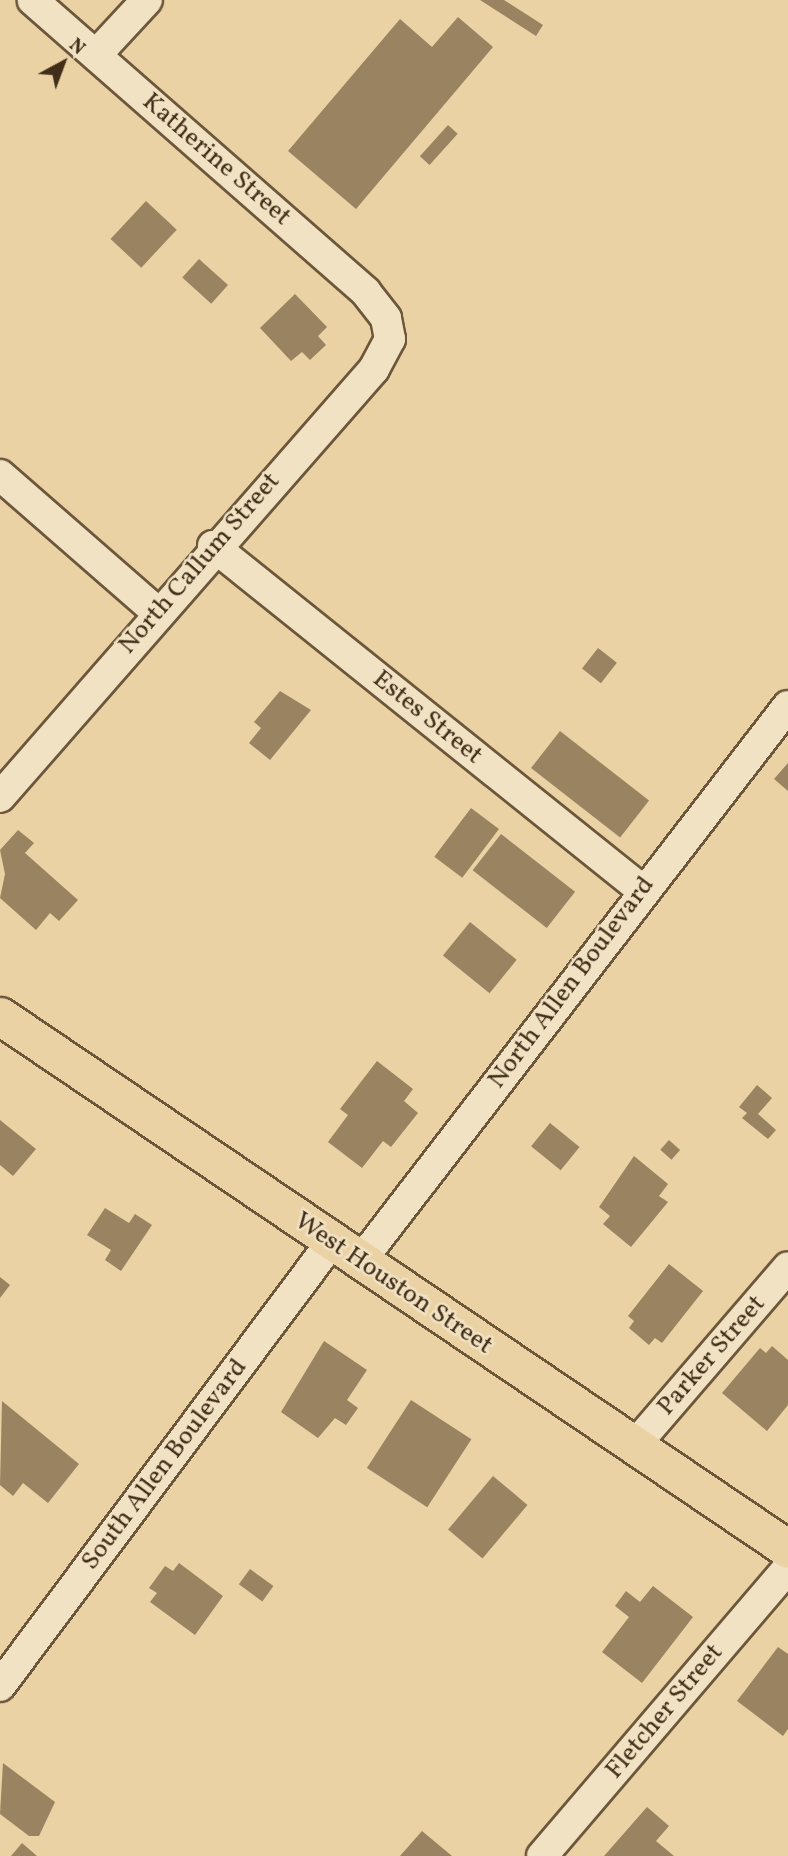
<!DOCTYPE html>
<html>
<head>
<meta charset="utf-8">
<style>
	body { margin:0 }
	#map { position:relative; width:788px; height:1856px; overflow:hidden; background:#ead2a4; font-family:Vollkorn,serif }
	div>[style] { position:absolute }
	.building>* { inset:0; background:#998361; transform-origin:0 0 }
	.roads { filter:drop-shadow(2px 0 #6c573b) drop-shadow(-2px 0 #6c573b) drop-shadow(0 2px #6c573b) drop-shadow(0 -2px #6c573b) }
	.minor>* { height:30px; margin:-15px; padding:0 15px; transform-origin:15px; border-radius:15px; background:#f1e2c4 }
	.major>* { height:37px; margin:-18.5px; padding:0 18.5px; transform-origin:18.5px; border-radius:18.5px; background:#ead2a4 }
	span { translate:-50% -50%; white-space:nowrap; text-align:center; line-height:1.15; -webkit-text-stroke:5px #f1e2c4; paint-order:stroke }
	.street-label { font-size:26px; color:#422e18 }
	.north { position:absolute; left:28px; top:28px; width:70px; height:70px; -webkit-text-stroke:5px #f1e2c4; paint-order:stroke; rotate:41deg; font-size:19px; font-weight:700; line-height:28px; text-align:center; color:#422e18 }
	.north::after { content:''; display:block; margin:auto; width:24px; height:32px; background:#422e18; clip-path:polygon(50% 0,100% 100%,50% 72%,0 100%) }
</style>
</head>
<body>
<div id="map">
	<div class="building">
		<div style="clip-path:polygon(480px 0,504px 0,543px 25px,536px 36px)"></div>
		<div style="clip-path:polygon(458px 17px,493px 47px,356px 209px,288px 151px,400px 19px,432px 47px)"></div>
		<div style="left:448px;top:125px;width:13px;height:42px;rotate:42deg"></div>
		<div style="left:146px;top:201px;width:42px;height:52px;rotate:43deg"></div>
		<div style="left:199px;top:259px;width:39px;height:25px;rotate:42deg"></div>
		<div style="clip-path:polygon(295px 294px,327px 327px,318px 336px,326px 345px,310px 360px,302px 352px,291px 361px,260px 328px)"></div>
		<div style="left:598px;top:648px;width:24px;height:26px;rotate:38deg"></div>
		<div style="clip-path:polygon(280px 691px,311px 710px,270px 760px,249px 743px,261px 728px,254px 722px)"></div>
		<div style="left:560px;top:731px;width:113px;height:47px;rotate:38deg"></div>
		<div style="clip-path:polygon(788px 763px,788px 791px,774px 779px)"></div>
		<div style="left:471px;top:808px;width:35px;height:61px;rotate:37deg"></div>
		<div style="clip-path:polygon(18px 830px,34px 843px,25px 853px,78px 900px,59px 921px,50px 913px,36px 930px,0 898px,5px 874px,0 850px)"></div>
		<div style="left:501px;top:834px;width:94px;height:46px;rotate:38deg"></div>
		<div style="left:470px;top:922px;width:60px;height:43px;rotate:39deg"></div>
		<div style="clip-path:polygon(377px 1061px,413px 1089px,404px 1101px,418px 1113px,391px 1147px,383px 1141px,362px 1168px,328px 1142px,348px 1115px,340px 1109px)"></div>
		<div style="clip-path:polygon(757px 1085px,772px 1098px,758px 1114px,776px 1130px,768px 1139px,742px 1118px,747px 1113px,739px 1107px)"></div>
		<div style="clip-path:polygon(0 1120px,36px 1149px,13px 1176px,0 1165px)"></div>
		<div style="left:550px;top:1123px;width:38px;height:30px;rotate:39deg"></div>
		<div style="left:669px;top:1140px;width:15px;height:13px;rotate:42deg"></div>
		<div style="clip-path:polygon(634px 1156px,668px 1184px,659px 1196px,668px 1202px,631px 1247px,603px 1224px,610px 1216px,599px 1207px)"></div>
		<div style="clip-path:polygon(105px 1208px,129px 1223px,135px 1214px,152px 1225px,121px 1271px,105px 1260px,111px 1250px,87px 1235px)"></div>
		<div style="clip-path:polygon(669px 1264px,703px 1291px,662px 1343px,655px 1338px,649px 1345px,629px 1328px,634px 1321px,628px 1316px)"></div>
		<div style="clip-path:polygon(0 1277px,10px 1285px,0 1298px)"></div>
		<div style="clip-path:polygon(324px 1341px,367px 1370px,347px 1400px,358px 1408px,346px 1425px,335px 1418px,318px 1438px,281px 1412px)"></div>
		<div style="clip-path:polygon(772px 1346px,788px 1360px,788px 1405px,767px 1431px,722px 1393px,760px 1348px,766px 1353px)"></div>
		<div style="left:411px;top:1400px;width:72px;height:81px;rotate:33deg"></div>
		<div style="clip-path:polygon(2px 1401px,79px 1464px,48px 1503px,23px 1483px,13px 1496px,0 1485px)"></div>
		<div style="left:493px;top:1476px;width:45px;height:70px;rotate:40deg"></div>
		<div style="clip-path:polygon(179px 1563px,223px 1596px,195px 1635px,150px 1602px,157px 1593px,149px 1588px,165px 1566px,173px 1571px)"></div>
		<div style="left:250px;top:1569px;width:29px;height:19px;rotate:36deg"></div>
		<div style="clip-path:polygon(653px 1586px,693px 1617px,642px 1683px,602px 1652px,629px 1617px,615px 1606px,626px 1591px,640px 1602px)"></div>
		<div style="clip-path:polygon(778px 1647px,788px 1654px,788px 1729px,783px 1736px,737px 1701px)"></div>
		<div style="clip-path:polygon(3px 1763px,55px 1802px,39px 1836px,29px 1836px,0 1814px)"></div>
		<div style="clip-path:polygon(647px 1807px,669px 1826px,656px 1841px,674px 1856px,604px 1856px)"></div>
		<div style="clip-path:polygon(422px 1831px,452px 1856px,400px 1856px)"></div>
		<div style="clip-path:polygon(22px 1843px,37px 1856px,11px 1856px)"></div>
	</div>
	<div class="roads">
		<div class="minor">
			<div style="left:96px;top:55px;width:75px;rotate:-47.2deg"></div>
			<div style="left:0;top:475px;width:208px;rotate:41.1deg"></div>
			<div style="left:213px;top:546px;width:550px;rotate:38.72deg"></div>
			<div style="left:0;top:797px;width:568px;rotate:-48.85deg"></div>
			<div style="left:374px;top:369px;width:34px;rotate:-62deg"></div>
			<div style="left:390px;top:339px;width:21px;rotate:-101deg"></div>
			<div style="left:386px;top:318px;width:33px;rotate:-128deg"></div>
			<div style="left:366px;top:292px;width:443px;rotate:-138.8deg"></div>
			<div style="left:359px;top:1263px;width:703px;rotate:-52.4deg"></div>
			<div style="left:636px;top:1444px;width:233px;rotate:-49.3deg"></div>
			<div style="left:0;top:1686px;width:552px;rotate:-53.25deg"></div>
			<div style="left:542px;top:1856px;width:379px;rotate:-49.5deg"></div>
		</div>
		<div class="major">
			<div style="left:0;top:1016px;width:951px;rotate:34.07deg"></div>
		</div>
	</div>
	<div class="street-label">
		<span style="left:216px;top:160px;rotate:41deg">Katherine Street</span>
		<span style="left:200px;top:564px;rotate:-49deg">North Callum Street</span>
		<span style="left:427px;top:718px;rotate:39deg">Estes Street</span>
		<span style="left:572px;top:983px;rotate:-53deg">North Allen Boulevard</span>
		<span style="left:393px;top:1284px;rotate:34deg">West Houston Street</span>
		<span style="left:712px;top:1356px;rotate:-49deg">Parker Street</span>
		<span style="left:165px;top:1465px;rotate:-53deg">South Allen Boulevard</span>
		<span style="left:665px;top:1712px;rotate:-50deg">Fletcher Street</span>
	</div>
	<div class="north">N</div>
</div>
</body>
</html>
